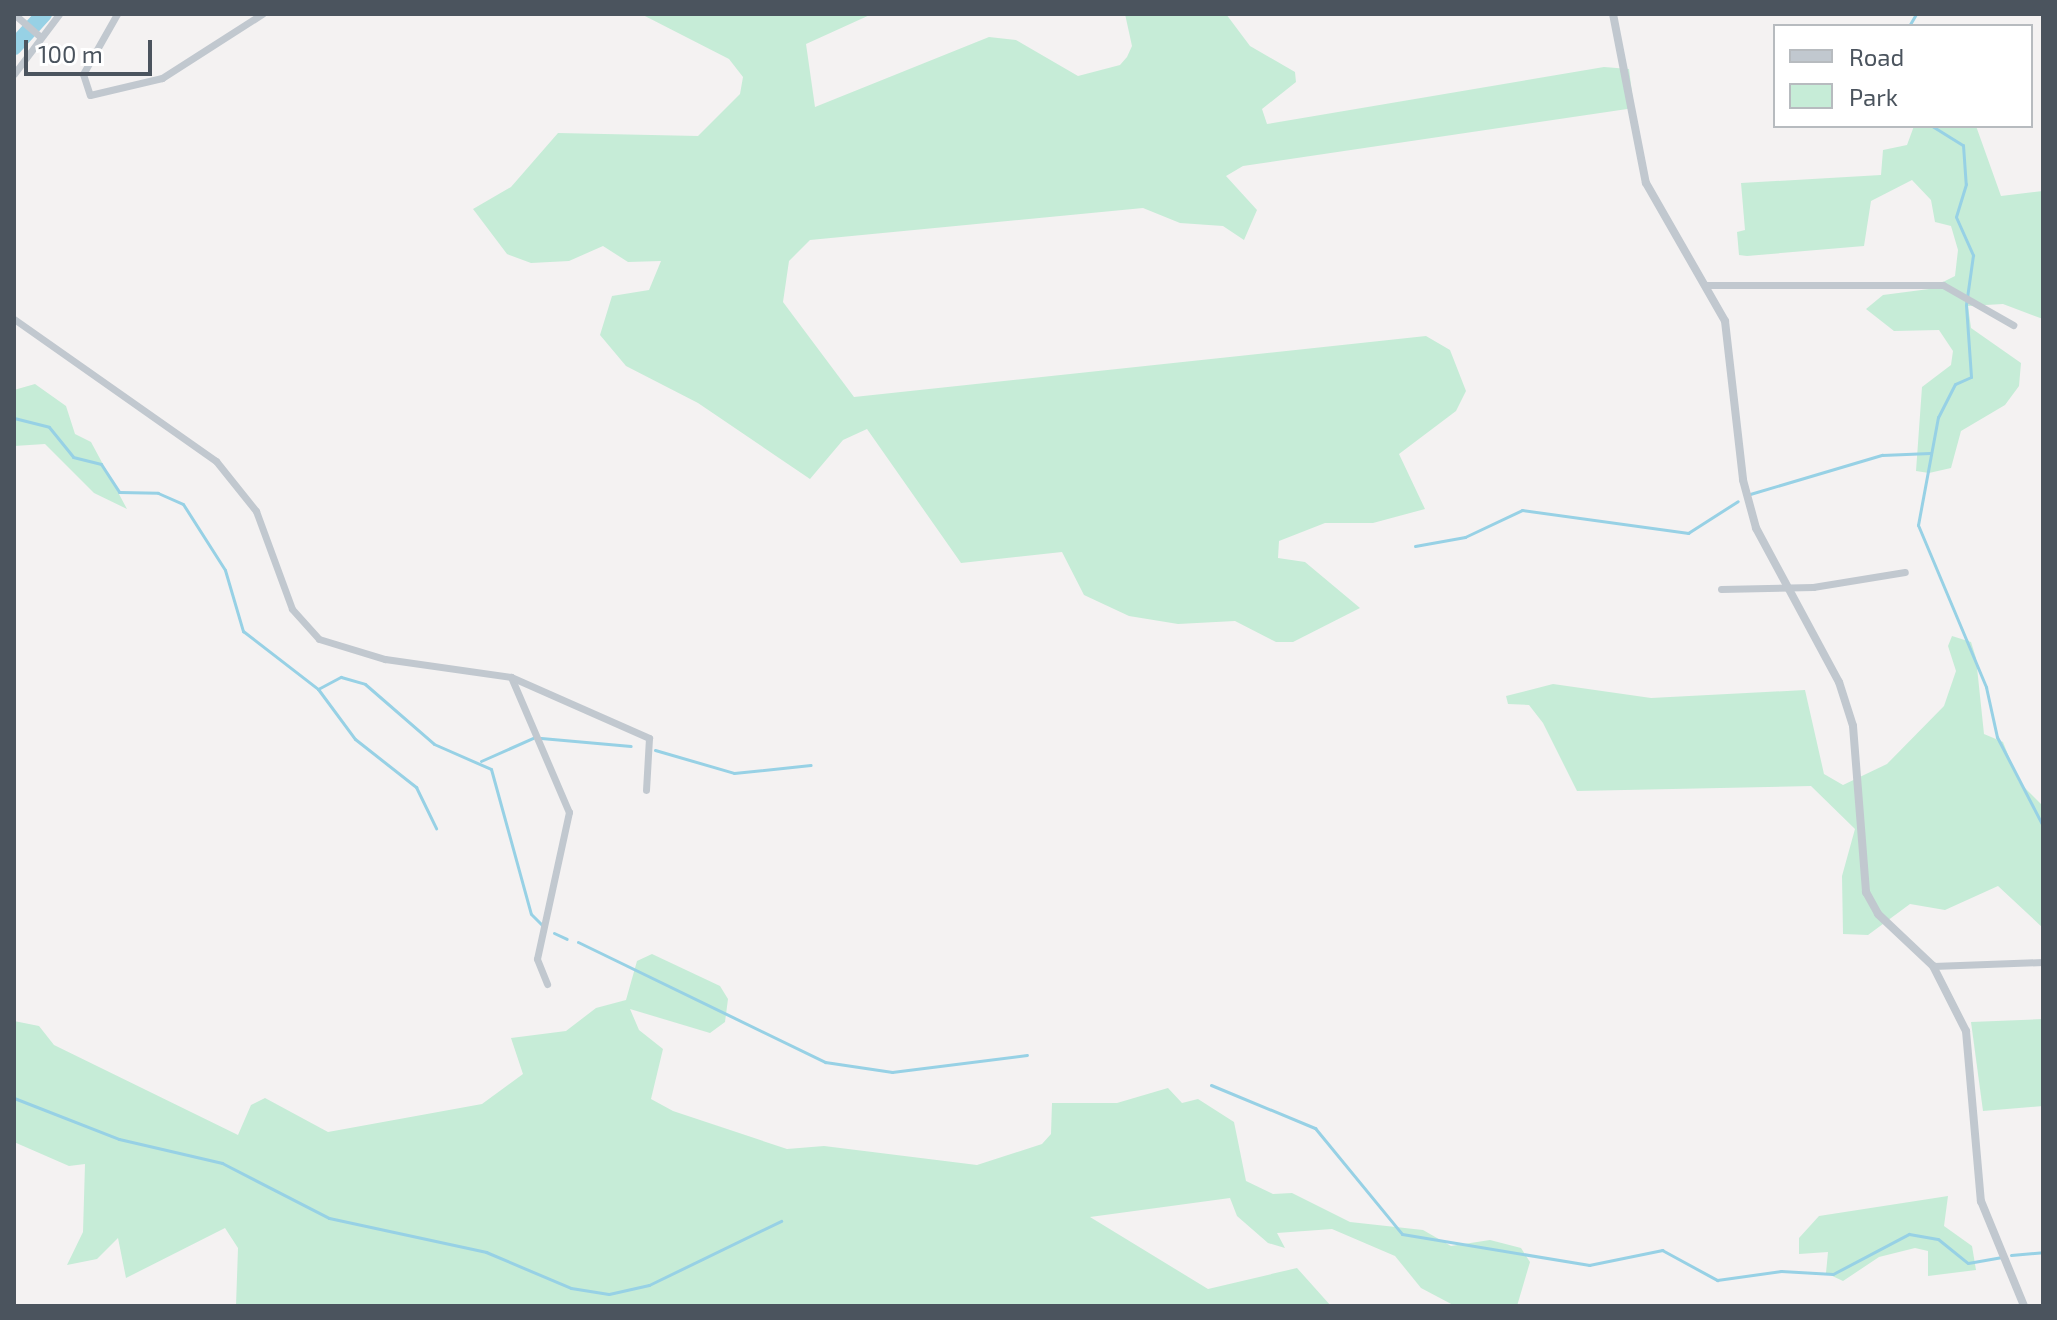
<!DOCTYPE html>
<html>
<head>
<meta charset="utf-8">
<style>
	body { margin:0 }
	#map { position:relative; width:2057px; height:1320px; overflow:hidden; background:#f4f2f2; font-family:"Exo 2",sans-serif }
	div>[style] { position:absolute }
	.green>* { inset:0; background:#c6ecd7 }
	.stream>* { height:3px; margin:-1.5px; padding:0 1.5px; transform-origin:1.5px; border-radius:1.5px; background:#97d1e5 }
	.river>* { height:16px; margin:-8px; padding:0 8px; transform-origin:8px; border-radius:8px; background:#97d1e5 }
	.minor>* { height:7px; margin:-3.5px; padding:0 3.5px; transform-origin:3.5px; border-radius:3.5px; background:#c1c8cf }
	.tertiary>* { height:8px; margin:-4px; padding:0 4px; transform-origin:4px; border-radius:4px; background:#c1c8cf }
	span { translate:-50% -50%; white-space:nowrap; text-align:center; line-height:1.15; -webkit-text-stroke:6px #fff; paint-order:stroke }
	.frame { position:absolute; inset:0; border:16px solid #4b545e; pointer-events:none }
	.legend { position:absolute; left:1773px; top:24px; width:260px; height:104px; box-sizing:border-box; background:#fff; border:2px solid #b7bbbf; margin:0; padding:10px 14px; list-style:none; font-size:24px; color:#4b545e }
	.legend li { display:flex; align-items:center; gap:16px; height:40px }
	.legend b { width:40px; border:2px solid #b7bbbf }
	.scale { position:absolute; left:24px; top:40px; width:128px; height:36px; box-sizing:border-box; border:4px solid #4b545e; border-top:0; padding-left:10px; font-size:24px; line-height:28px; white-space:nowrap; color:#4b545e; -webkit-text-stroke:6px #fff; paint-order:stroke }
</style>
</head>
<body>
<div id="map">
	<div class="green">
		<div style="clip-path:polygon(641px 14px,872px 14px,806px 44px,815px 107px,989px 37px,1016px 40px,1078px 76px,1120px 65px,1127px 57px,1132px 46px,1125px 14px,1226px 14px,1250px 46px,1295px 72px,1296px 82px,1262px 109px,1267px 124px,1604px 67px,1629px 69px,1634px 108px,1243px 166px,1226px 176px,1257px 210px,1244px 240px,1223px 226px,1180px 223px,1143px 208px,810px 240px,789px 261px,783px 302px,854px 397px,1426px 336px,1450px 350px,1466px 391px,1456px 411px,1399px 454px,1425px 509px,1373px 523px,1325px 523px,1279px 541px,1278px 558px,1305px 562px,1360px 608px,1293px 642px,1276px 642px,1235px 621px,1178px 624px,1129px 616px,1084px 595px,1062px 552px,961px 563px,867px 429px,843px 440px,810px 479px,698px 403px,626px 366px,600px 335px,612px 296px,649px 290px,661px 261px,628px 262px,603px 246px,569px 261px,531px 263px,507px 254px,473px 209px,511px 187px,558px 133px,698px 136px,740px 94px,743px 77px,729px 59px)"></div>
		<div style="clip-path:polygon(1914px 126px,1976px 126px,2001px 196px,2043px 191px,2043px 319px,2003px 304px,1968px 306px,1971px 328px,2021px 363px,2019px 386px,2005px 405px,1961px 431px,1951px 468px,1929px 473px,1916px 471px,1922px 387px,1951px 365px,1953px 351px,1939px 330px,1894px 331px,1866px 309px,1883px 295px,1929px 289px,1955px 276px,1958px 250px,1951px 226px,1935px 222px,1931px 200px,1912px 180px,1871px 201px,1864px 246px,1747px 256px,1739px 255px,1737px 232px,1745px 230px,1741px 183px,1881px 175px,1883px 150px,1907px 145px)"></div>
		<div style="clip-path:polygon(35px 384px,66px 406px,75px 434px,91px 442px,127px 509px,94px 493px,45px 444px,14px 446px,14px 390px)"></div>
		<div style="clip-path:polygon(1952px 636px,1971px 642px,1976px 658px,1984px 734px,2003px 742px,2019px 782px,2043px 806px,2043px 928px,1998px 886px,1945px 910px,1910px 904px,1868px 935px,1843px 934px,1842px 876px,1855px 829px,1811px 786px,1577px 791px,1543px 723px,1529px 705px,1508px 704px,1506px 696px,1553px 684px,1651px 698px,1805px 690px,1824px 774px,1843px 785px,1887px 764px,1944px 706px,1956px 671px,1948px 646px)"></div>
		<div style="clip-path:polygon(652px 954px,720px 986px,728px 999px,725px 1022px,710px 1033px,630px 1009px,639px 1030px,663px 1049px,651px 1099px,673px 1111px,787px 1149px,824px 1146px,977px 1165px,1042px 1144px,1051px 1134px,1052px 1103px,1117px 1103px,1168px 1088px,1182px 1103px,1198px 1099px,1234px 1122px,1246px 1181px,1273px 1194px,1292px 1193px,1350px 1222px,1423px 1230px,1451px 1246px,1490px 1240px,1521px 1248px,1530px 1262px,1517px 1306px,1455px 1306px,1421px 1288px,1395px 1256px,1332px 1229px,1277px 1233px,1285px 1248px,1268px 1243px,1237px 1216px,1230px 1198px,1090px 1217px,1208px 1289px,1297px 1268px,1331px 1306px,236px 1306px,238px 1248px,225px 1228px,126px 1278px,118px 1238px,97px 1259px,67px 1265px,83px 1232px,85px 1164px,69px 1166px,14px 1142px,14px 1021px,39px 1026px,54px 1045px,238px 1135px,251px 1105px,265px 1098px,328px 1132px,482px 1104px,523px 1074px,511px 1038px,566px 1031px,596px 1008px,626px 1000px,637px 961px)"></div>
		<div style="clip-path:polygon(2043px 1019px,2043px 1106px,1983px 1111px,1971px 1022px)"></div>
		<div style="clip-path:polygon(1948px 1196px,1944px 1226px,1972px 1246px,1976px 1270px,1928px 1276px,1928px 1251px,1915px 1248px,1879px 1257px,1843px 1281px,1826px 1273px,1828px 1252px,1799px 1254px,1799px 1238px,1819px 1216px)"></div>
	</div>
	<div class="stream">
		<div style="left:1909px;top:26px;width:14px;rotate:-60deg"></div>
		<div style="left:1932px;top:126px;width:36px;rotate:32deg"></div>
		<div style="left:1963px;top:145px;width:39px;rotate:86deg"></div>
		<div style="left:1966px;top:184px;width:34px;rotate:107deg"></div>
		<div style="left:1956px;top:217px;width:42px;rotate:65.9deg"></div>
		<div style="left:1973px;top:255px;width:50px;rotate:98deg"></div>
		<div style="left:1966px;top:305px;width:72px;rotate:86deg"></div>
		<div style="left:1971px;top:377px;width:17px;rotate:156deg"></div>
		<div style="left:1955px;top:384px;width:37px;rotate:117deg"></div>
		<div style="left:1938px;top:417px;width:110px;rotate:100.5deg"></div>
		<div style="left:1918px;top:525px;width:176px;rotate:67.2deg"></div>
		<div style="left:1986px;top:687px;width:51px;rotate:77.6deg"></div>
		<div style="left:1997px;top:737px;width:100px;rotate:62.7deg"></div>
		<div style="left:14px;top:418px;width:36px;rotate:14deg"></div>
		<div style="left:49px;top:427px;width:38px;rotate:51deg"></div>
		<div style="left:73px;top:457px;width:29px;rotate:14deg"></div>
		<div style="left:101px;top:464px;width:33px;rotate:57deg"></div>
		<div style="left:119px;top:492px;width:39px;rotate:1deg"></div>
		<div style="left:158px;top:493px;width:27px;rotate:24deg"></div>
		<div style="left:183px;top:504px;width:78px;rotate:57.5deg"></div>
		<div style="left:225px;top:570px;width:64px;rotate:73.6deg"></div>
		<div style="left:243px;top:631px;width:95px;rotate:37.7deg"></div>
		<div style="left:318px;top:689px;width:62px;rotate:53.5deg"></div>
		<div style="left:355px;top:739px;width:78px;rotate:38.2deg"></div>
		<div style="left:416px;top:787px;width:46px;rotate:64deg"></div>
		<div style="left:1750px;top:494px;width:138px;rotate:-16.5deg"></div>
		<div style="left:1882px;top:455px;width:48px;rotate:-2.4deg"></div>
		<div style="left:1415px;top:546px;width:51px;rotate:-10.2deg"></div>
		<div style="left:1465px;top:537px;width:63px;rotate:-25.3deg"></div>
		<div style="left:1522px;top:510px;width:168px;rotate:7.9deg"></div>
		<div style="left:1688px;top:533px;width:59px;rotate:-32.6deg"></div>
		<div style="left:318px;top:689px;width:26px;rotate:-28deg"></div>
		<div style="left:341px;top:677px;width:25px;rotate:16deg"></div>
		<div style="left:365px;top:684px;width:91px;rotate:41deg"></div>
		<div style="left:434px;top:744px;width:62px;rotate:23.7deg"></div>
		<div style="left:491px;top:769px;width:150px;rotate:74.6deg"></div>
		<div style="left:531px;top:914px;width:17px;rotate:45deg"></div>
		<div style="left:541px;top:738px;width:90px;rotate:5.1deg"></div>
		<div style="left:655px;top:750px;width:82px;rotate:16.2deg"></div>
		<div style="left:734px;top:773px;width:77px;rotate:-5.9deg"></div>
		<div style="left:481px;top:761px;width:57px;rotate:-23.9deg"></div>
		<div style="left:554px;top:933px;width:14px;rotate:25deg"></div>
		<div style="left:578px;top:942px;width:275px;rotate:25.9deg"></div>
		<div style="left:825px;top:1062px;width:68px;rotate:8.5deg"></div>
		<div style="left:892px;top:1072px;width:136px;rotate:-7.2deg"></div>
		<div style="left:1211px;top:1085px;width:113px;rotate:22.5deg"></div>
		<div style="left:1315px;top:1128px;width:137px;rotate:50.6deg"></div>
		<div style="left:1402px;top:1234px;width:190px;rotate:9.4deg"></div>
		<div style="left:1589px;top:1265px;width:75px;rotate:-11.6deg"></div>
		<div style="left:1662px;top:1250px;width:63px;rotate:28.6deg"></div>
		<div style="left:1717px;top:1280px;width:65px;rotate:-8deg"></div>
		<div style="left:1781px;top:1271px;width:52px;rotate:3.3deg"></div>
		<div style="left:1833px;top:1274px;width:86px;rotate:-27.8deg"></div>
		<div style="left:1909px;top:1234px;width:29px;rotate:10deg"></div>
		<div style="left:1938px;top:1239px;width:38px;rotate:39deg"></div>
		<div style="left:1968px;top:1263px;width:36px;rotate:-10deg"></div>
		<div style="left:14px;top:1098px;width:113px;rotate:21.3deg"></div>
		<div style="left:119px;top:1139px;width:106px;rotate:13.1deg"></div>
		<div style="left:222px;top:1163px;width:120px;rotate:27.2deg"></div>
		<div style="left:329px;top:1218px;width:161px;rotate:12.2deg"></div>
		<div style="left:486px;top:1252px;width:92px;rotate:23deg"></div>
		<div style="left:571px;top:1288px;width:38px;rotate:9deg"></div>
		<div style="left:609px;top:1294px;width:41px;rotate:-12.7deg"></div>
		<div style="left:649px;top:1285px;width:147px;rotate:-25.9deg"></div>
		<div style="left:2011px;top:1255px;width:32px;rotate:-5deg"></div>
	</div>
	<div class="river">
		<div style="left:14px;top:47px;width:45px;rotate:-47.7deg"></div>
	</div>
	<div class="minor">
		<div style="left:14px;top:14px;width:35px;rotate:41deg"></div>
		<div style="left:117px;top:14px;width:69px;rotate:119.5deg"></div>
		<div style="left:83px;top:74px;width:22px;rotate:72deg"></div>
		<div style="left:90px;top:95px;width:74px;rotate:-13.3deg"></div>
		<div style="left:162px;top:78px;width:119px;rotate:-32.6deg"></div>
		<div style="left:14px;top:74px;width:75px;rotate:-53.1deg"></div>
		<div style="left:1707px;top:285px;width:236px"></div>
		<div style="left:1943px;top:285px;width:81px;rotate:29.7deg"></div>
		<div style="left:14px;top:319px;width:247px;rotate:35.1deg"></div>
		<div style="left:216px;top:461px;width:64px;rotate:51.3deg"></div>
		<div style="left:256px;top:511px;width:104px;rotate:69.8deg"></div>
		<div style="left:292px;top:609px;width:40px;rotate:48deg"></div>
		<div style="left:319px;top:639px;width:69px;rotate:16.9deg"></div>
		<div style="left:385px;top:659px;width:127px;rotate:8.1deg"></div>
		<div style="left:511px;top:677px;width:147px;rotate:66.8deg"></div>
		<div style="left:569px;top:812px;width:150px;rotate:102.3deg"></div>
		<div style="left:537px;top:959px;width:27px;rotate:68deg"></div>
		<div style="left:1721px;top:589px;width:92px;rotate:-1.2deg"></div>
		<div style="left:1813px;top:587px;width:93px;rotate:-9.3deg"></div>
		<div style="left:511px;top:677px;width:151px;rotate:23.8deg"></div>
		<div style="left:649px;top:738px;width:52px;rotate:93.3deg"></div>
		<div style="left:1933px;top:966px;width:110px;rotate:-2.1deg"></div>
	</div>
	<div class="tertiary">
		<div style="left:1613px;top:14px;width:172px;rotate:79deg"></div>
		<div style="left:1646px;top:183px;width:159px;rotate:60.2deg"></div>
		<div style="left:1725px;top:321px;width:160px;rotate:83.5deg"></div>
		<div style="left:1743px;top:480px;width:50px;rotate:74.8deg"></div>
		<div style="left:1756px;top:528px;width:175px;rotate:61.7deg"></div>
		<div style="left:1839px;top:682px;width:46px;rotate:72.3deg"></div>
		<div style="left:1853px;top:726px;width:167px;rotate:85.5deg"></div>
		<div style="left:1866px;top:892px;width:25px;rotate:61deg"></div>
		<div style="left:1878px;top:914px;width:76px;rotate:43.4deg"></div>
		<div style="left:1933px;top:966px;width:73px;rotate:63.1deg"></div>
		<div style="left:1966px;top:1031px;width:171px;rotate:85deg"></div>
		<div style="left:1981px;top:1201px;width:113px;rotate:67.7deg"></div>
	</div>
	<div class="frame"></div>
	<ul class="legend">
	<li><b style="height:10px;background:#c1c8cf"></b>Road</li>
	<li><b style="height:22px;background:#c6ecd7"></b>Park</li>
	</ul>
	<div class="scale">100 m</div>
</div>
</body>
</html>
